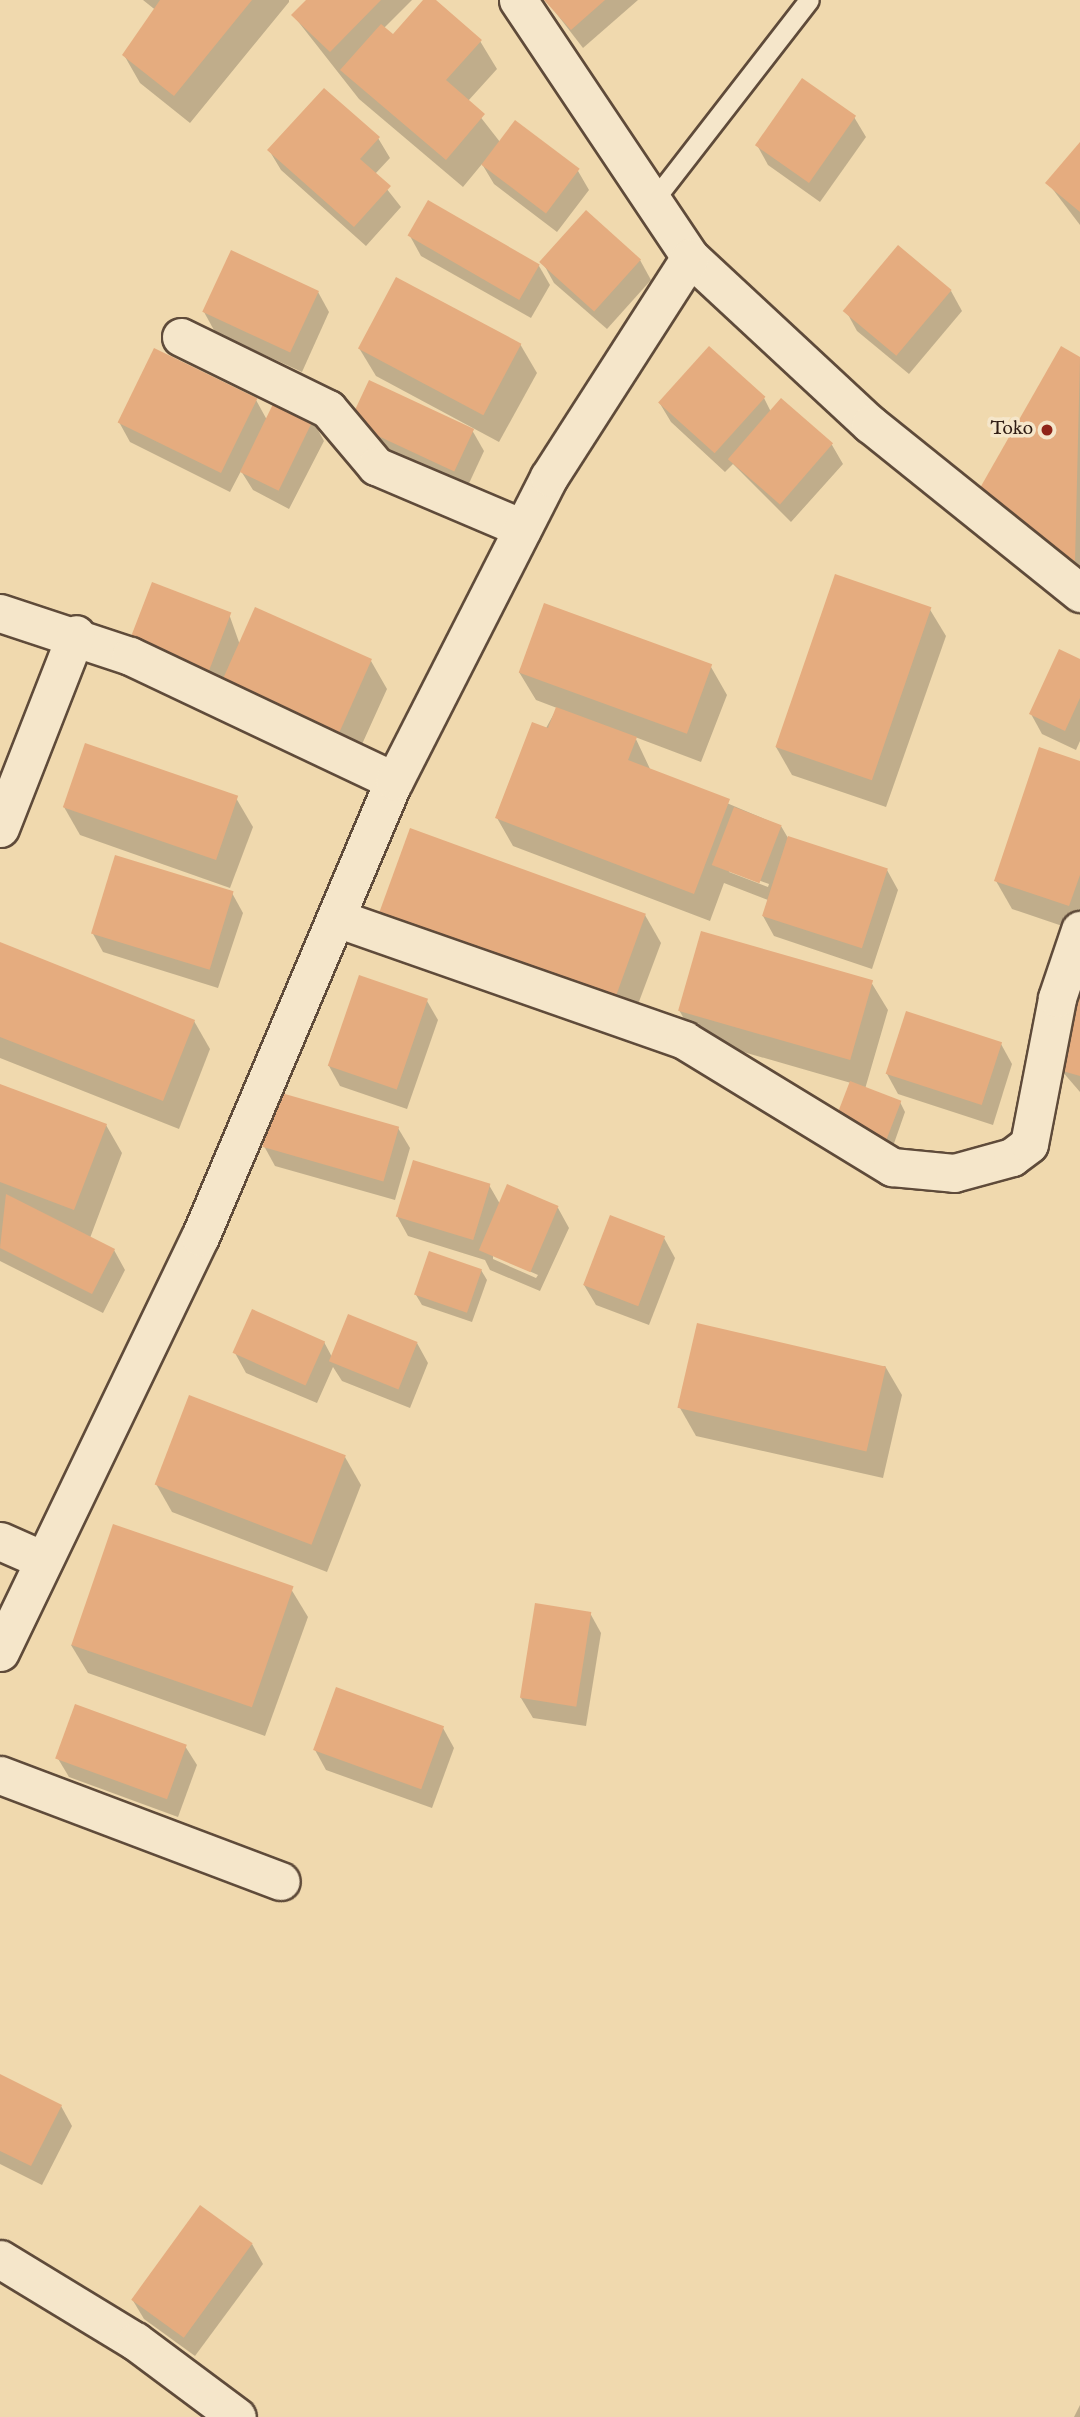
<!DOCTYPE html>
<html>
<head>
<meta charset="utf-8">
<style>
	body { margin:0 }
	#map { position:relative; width:1080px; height:2417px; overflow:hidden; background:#f0d9ae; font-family:"IM FELL English",serif }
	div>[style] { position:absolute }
	.shadow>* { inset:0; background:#0003 }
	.building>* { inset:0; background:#e5ac7f; transform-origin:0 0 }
	.roads { filter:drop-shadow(2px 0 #5f4b3a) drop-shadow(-2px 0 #5f4b3a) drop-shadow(0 2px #5f4b3a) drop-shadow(0 -2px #5f4b3a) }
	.service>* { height:19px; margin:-9.5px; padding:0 9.5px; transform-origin:9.5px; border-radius:9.5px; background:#f5e6ca }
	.minor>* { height:37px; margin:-18.5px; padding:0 18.5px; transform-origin:18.5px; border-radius:18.5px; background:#f5e6ca }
	.dots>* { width:19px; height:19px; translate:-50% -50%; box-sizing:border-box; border:4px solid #f5e6ca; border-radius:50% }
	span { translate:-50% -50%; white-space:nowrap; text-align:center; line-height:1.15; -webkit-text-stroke:7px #f5e6ca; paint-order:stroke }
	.poi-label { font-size:19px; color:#2f1c14 }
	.right { translate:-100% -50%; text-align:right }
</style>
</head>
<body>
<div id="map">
	<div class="shadow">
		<div style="clip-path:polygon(143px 0,289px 0,289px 2px,190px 123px,140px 83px,124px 55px,158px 12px)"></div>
		<div style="clip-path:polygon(308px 0,412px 0,383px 29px,394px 36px,425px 0,433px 0,480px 41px,497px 69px,468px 101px,500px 142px,515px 122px,578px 171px,589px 190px,557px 232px,494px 184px,482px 164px,463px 187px,359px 99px,293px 15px)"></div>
		<div style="clip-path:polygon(546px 0,638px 0,583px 48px)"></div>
		<div style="clip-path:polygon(854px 117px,866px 137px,820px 202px,768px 165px,757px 145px)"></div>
		<div style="clip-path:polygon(378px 138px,390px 158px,375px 174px,401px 207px,366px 246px,281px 170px,269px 150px)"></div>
		<div style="clip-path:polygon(1080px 144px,1080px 225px,1048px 183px)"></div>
		<div style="clip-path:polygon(410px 236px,539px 266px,550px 285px,531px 318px,421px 256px)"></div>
		<div style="clip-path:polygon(640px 260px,651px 280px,607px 329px,554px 283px,543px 263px)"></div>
		<div style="clip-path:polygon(951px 291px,962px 311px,909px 374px,857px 331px,846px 311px)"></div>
		<div style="clip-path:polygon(318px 292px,329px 312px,302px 372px,215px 332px,204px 312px)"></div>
		<div style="clip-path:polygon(520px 344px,537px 373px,499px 442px,376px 376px,359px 348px)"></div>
		<div style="clip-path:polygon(1061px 348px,1080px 359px,1080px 581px,990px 530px)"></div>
		<div style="clip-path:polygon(370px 382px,472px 430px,484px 451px,465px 492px,362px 443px)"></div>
		<div style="clip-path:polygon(764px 398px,771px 412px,781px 401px,832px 445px,843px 464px,791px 522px,733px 464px,725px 472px,671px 422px,659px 402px)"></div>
		<div style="clip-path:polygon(256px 400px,267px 420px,313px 421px,324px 441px,289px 509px,253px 490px,241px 471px,230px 492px,130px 442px,119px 422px)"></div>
		<div style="clip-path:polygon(929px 608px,946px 636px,886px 807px,792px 775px,776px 747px)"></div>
		<div style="clip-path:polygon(229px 614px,240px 645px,371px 661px,387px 689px,349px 773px,129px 643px)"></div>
		<div style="clip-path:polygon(1080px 661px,1080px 741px,1076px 750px,1042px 734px,1031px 714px)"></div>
		<div style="clip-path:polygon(evenodd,711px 667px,727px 695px,701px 762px,635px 737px,651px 771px,781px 826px,788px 838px,887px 870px,898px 890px,872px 969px,774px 936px,763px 916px,768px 900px,724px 883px,710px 921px,513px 846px,497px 818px,557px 708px,536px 700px,519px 672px,711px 667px,729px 869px,769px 884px,768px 887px,729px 872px,729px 869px)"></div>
		<div style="clip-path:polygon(1080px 763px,1080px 932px,1012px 909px,996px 881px)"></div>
		<div style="clip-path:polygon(236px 798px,253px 827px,230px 888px,80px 835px,64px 807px)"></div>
		<div style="clip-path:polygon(232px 893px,243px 913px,218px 988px,103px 952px,92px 932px)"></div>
		<div style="clip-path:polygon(645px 915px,661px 943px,628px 1031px,394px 946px)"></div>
		<div style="clip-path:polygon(0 948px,194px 1021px,210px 1049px,179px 1129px,0 1058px)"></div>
		<div style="clip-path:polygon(871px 982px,888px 1010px,865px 1089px,900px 1102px,905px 1112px,891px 1152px,851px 1083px,695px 1038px,679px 1010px)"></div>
		<div style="clip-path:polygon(427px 1001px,438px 1020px,407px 1109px,340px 1086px,329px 1066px)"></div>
		<div style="clip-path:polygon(1080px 1002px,1080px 1092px,1061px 1070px)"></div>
		<div style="clip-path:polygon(1001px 1044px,1012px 1064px,993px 1125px,898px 1094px,887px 1074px)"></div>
		<div style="clip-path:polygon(0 1085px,106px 1125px,122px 1153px,90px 1238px,114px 1250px,125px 1270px,103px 1313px,0 1261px)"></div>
		<div style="clip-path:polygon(398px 1128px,410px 1148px,395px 1200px,275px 1166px,264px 1146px)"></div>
		<div style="clip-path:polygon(evenodd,489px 1185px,500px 1204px,558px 1208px,569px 1228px,540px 1291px,490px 1270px,485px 1260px,408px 1236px,397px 1216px,489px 1185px,493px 1255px,538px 1275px,536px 1278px,493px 1259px,493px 1255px)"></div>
		<div style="clip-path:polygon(664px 1238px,675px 1258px,649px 1325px,596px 1305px,584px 1285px)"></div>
		<div style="clip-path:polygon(481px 1270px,487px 1280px,472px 1322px,422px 1305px,416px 1295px)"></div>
		<div style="clip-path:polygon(324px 1342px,332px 1357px,417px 1343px,428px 1363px,410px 1408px,342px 1381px,333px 1367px,317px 1403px,246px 1373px,235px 1353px)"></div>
		<div style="clip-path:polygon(885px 1366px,902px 1395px,883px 1478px,696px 1436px,680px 1408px)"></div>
		<div style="clip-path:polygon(345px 1457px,361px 1485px,327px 1572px,172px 1512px,156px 1484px)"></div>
		<div style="clip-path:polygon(291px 1589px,308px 1617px,265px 1736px,88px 1673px,71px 1645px)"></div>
		<div style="clip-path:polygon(590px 1613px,601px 1633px,586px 1726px,533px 1718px,521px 1698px)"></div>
		<div style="clip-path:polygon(443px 1728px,454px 1748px,432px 1808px,326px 1770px,315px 1750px)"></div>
		<div style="clip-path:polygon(185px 1746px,197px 1765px,178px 1817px,69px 1777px,57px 1757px)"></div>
		<div style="clip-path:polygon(0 2076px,61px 2106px,72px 2126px,42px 2185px,0 2164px)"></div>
		<div style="clip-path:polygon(252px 2244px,263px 2264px,195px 2356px,144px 2319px,132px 2299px)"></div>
		<div style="clip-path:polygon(1080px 2405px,1080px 2417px,1074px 2417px)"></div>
	</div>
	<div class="building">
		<div style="clip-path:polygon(160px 0,252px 0,174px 96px,122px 55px)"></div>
		<div style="clip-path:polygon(306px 0,381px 0,330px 52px,291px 15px)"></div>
		<div style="clip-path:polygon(423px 0,436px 0,482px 40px,446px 80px,485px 114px,446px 160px,340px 70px,381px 24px,393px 34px)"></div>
		<div style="clip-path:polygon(544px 0,605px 0,571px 30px)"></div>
		<div style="left:802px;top:78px;width:66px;height:82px;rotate:35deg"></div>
		<div style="clip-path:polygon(324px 88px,380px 137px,360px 159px,391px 186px,354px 227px,267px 150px)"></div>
		<div style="left:515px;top:120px;width:81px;height:56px;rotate:37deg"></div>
		<div style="clip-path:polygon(1080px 142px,1080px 212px,1045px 183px)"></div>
		<div style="left:428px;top:200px;width:129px;height:41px;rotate:30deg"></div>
		<div style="left:586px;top:210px;width:74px;height:70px;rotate:42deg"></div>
		<div style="left:898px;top:245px;width:70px;height:86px;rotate:40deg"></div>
		<div style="left:231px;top:250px;width:97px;height:68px;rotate:25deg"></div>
		<div style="left:396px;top:277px;width:142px;height:81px;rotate:28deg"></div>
		<div style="left:709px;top:346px;width:76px;height:76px;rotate:42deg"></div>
		<div style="clip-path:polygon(1061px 346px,1080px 357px,1075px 561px,972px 502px)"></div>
		<div style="left:154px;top:348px;width:115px;height:83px;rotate:26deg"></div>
		<div style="left:369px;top:380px;width:116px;height:47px;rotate:25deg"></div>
		<div style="left:781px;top:398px;width:69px;height:81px;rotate:41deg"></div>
		<div style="left:275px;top:400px;width:43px;height:80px;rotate:26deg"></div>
		<div style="left:835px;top:574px;width:102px;height:183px;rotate:19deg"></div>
		<div style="left:152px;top:582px;width:85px;height:66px;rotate:21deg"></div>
		<div style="left:544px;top:603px;width:179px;height:74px;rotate:20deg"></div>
		<div style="left:255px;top:607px;width:128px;height:94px;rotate:24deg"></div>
		<div style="clip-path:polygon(1059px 649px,1080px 659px,1080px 698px,1065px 731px,1029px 714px)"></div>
		<div style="clip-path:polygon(556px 707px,637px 737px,628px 760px,730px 799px,694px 894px,495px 818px,532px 722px,548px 728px)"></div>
		<div style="left:85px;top:743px;width:162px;height:68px;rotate:19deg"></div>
		<div style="clip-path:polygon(1039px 747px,1080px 761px,1080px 875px,1069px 906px,994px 881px)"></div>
		<div style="left:734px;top:807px;width:51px;height:62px;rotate:21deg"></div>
		<div style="left:410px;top:828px;width:251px;height:96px;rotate:20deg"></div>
		<div style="left:788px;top:836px;width:105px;height:84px;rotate:18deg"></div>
		<div style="left:115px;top:855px;width:124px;height:82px;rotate:17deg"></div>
		<div style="left:701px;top:931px;width:179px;height:83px;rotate:16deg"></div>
		<div style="clip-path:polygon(0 942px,195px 1020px,163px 1101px,0 1037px)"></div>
		<div style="left:359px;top:975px;width:73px;height:96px;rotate:19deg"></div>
		<div style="clip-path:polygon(1079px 998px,1080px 998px,1080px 1076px,1059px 1070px)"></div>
		<div style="left:906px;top:1011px;width:101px;height:66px;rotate:18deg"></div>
		<div style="left:850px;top:1081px;width:55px;height:45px;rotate:21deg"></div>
		<div style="clip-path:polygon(0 1084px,107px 1124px,74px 1210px,0 1182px)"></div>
		<div style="left:278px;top:1092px;width:126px;height:57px;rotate:16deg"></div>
		<div style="left:413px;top:1160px;width:81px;height:59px;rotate:17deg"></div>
		<div style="left:507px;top:1184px;width:56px;height:72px;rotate:23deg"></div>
		<div style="clip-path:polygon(6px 1194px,115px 1249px,92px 1294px,0 1248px)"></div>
		<div style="left:610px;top:1215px;width:59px;height:75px;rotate:21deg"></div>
		<div style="left:429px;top:1251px;width:56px;height:46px;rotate:19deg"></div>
		<div style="left:252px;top:1309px;width:80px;height:48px;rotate:24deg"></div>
		<div style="left:348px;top:1314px;width:75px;height:51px;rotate:22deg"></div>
		<div style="left:697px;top:1323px;width:194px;height:87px;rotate:13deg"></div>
		<div style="left:189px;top:1395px;width:168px;height:96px;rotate:21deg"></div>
		<div style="left:113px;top:1524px;width:191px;height:128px;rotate:19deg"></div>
		<div style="left:535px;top:1603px;width:57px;height:96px;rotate:9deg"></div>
		<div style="left:336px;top:1687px;width:115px;height:67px;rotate:20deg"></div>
		<div style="left:75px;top:1704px;width:119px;height:58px;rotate:20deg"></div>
		<div style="clip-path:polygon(0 2074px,62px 2105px,31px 2166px,0 2151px)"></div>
		<div style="left:200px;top:2205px;width:65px;height:117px;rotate:36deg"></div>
	</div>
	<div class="roads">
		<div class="service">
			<div style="left:653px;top:201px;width:254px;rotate:-52.2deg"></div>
		</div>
		<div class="minor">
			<div style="left:518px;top:0;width:309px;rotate:56.2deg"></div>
			<div style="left:690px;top:257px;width:246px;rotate:42.9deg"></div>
			<div style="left:870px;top:424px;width:270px;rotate:38.8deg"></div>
			<div style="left:181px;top:337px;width:164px;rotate:26.1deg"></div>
			<div style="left:328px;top:409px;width:75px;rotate:49.9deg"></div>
			<div style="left:376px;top:466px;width:159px;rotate:23deg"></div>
			<div style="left:0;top:613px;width:137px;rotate:18.3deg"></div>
			<div style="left:130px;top:656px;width:292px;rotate:25.3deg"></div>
			<div style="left:0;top:828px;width:208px;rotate:-68.6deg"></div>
			<div style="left:336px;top:918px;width:369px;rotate:19.3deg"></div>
			<div style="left:684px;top:1040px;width:244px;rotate:31.4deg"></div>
			<div style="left:892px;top:1167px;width:62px;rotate:5.5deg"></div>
			<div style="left:954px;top:1173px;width:60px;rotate:-15.4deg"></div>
			<div style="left:1012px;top:1157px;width:21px;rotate:-37deg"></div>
			<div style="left:1029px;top:1144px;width:149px;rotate:-79.1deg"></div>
			<div style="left:1057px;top:998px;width:72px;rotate:-71.3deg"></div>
			<div style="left:0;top:1541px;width:45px;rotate:23.7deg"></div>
			<div style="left:0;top:1652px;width:461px;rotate:-64.3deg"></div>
			<div style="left:200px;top:1237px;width:496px;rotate:-67deg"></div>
			<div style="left:394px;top:781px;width:341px;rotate:-63deg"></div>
			<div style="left:549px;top:477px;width:261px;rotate:-57.3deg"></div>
			<div style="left:0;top:1775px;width:300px;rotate:20.7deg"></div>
			<div style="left:0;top:2259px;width:158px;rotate:31.3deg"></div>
			<div style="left:135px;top:2341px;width:127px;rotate:36.7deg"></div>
		</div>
	</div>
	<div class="dots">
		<div style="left:1047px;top:430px;background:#8f2418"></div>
	</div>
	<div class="poi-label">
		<span class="right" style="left:1033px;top:430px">Toko</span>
	</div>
</div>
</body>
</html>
